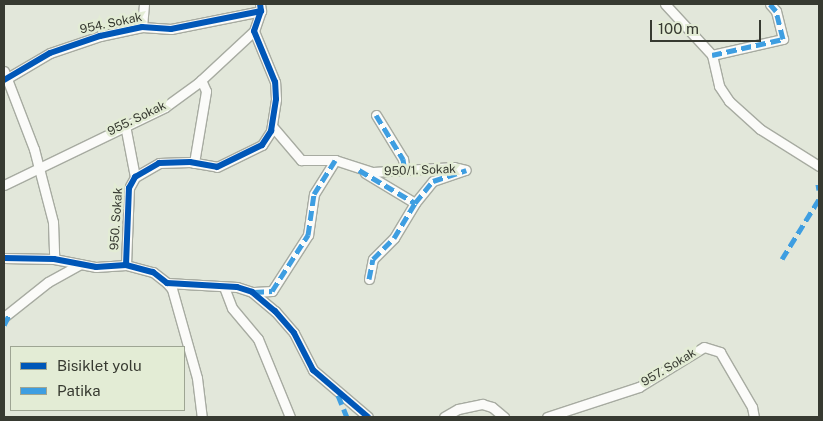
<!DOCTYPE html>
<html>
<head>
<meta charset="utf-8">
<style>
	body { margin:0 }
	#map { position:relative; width:823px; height:421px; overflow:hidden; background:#e2e7da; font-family:"Public Sans",sans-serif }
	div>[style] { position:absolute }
	.roads { filter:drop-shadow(1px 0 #a7aba1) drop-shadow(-1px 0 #a7aba1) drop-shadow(0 1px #a7aba1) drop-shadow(0 -1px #a7aba1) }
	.minor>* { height:9px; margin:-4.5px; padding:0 4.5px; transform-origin:4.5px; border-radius:4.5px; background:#fbfbf9 }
	.quiet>* { height:5px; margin-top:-2.5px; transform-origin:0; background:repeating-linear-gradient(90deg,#3e9ee1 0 10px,transparent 0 15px) }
	.cycleway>* { height:6px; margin:-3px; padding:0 3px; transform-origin:3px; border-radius:3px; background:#0057b8 }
	span { translate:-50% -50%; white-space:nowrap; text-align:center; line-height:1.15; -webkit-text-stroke:5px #e3ecd5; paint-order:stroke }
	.street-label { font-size:12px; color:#373a31 }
	.frame { position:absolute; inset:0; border:5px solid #373a31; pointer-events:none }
	.legend { position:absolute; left:10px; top:346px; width:175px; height:65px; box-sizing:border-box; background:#e3ecd5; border:1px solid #9ea593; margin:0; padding:6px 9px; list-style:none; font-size:15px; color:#373a31 }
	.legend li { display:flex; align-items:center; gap:10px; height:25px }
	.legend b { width:25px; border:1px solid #9ea593 }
	.scale { position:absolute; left:650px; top:20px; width:111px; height:22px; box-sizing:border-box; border:2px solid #373a31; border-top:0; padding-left:6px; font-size:15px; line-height:18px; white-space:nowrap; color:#373a31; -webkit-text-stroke:4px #e3ecd5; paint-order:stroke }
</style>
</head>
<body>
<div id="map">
	<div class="roads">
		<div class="minor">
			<div style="left:665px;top:4px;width:69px;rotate:47.3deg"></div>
			<div style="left:712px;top:55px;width:32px;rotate:77deg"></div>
			<div style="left:719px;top:86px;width:18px;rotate:56deg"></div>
			<div style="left:729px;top:101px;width:42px;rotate:42.1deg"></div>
			<div style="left:760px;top:129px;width:70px;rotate:32.1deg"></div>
			<div style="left:142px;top:27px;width:23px;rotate:-85deg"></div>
			<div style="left:712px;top:55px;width:73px;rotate:-12.7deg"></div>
			<div style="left:783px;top:39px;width:29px;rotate:-104deg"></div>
			<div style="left:776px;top:11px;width:9px;rotate:-131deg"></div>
			<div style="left:4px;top:71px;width:84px;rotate:69deg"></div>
			<div style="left:34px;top:149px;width:75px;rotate:75.4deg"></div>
			<div style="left:53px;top:222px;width:37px;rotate:88deg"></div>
			<div style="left:4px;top:80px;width:53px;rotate:-30.4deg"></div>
			<div style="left:50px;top:53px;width:53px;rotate:-18.8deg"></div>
			<div style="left:100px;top:36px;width:43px;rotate:-12.1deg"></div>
			<div style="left:142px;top:27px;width:29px;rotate:4deg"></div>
			<div style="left:171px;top:29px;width:92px;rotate:-11.3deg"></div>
			<div style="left:376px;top:115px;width:52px;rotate:58.5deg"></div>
			<div style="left:403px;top:159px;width:12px;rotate:81deg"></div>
			<div style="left:125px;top:125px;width:53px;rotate:79.1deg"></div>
			<div style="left:272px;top:126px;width:45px;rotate:49.5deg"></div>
			<div style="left:301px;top:160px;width:34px"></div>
			<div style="left:335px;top:160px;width:40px;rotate:18deg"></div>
			<div style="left:373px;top:172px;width:81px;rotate:-3.5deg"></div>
			<div style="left:454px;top:167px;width:12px;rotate:14deg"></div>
			<div style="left:194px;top:163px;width:73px;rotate:-80.5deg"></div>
			<div style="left:206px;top:91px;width:12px;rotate:-114deg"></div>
			<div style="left:365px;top:173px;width:58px;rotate:31deg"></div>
			<div style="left:4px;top:185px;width:179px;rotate:-25.8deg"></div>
			<div style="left:165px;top:107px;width:41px;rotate:-36deg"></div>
			<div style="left:198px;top:83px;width:76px;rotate:-42.9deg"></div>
			<div style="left:4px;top:258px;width:50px;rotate:1.1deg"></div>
			<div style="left:54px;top:259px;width:43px;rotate:10.8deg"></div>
			<div style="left:96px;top:267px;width:30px;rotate:-4deg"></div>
			<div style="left:126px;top:265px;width:77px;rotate:-87.8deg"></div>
			<div style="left:129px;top:188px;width:13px;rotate:-61deg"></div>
			<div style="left:135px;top:177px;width:28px;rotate:-30deg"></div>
			<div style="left:159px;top:163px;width:31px;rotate:-2deg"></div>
			<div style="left:190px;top:162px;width:27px;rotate:10deg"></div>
			<div style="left:217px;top:167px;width:50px;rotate:-26.1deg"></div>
			<div style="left:262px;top:145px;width:17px;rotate:-57deg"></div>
			<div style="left:271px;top:131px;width:32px;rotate:-81deg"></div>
			<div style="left:276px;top:99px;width:17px;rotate:-93deg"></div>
			<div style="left:275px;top:82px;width:55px;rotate:-112.4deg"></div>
			<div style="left:254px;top:31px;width:21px;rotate:-71deg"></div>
			<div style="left:261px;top:11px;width:7px;rotate:-98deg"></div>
			<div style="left:126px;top:265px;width:28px;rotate:15deg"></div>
			<div style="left:153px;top:272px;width:18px;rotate:38deg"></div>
			<div style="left:167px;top:283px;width:70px;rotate:3.3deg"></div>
			<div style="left:237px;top:287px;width:16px;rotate:18deg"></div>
			<div style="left:252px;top:292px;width:30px;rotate:40deg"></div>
			<div style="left:275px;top:311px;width:29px;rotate:49deg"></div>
			<div style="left:294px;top:333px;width:42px;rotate:62.8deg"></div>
			<div style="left:313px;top:370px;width:72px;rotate:40.5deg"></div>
			<div style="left:369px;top:279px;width:20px;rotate:-79deg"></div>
			<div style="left:373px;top:259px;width:30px;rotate:-45deg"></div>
			<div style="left:394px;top:238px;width:41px;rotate:-59deg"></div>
			<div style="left:415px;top:203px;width:28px;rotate:-51deg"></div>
			<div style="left:433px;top:181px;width:34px;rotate:-19deg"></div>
			<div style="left:167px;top:283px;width:8px;rotate:50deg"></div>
			<div style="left:172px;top:289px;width:92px;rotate:74.3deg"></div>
			<div style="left:197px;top:378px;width:39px;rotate:83deg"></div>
			<div style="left:224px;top:287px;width:22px;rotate:69deg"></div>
			<div style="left:232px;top:308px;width:40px;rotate:50deg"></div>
			<div style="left:258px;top:339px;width:84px;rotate:67.7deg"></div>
			<div style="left:254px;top:292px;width:18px;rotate:-3deg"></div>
			<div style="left:272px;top:291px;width:67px;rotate:-57.3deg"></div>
			<div style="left:308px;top:235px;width:41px;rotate:-81.7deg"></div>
			<div style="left:314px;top:194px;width:40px;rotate:-58deg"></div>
			<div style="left:4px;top:317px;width:56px;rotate:-38.5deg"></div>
			<div style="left:48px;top:282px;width:37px;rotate:-29deg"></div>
			<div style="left:444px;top:417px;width:16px;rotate:-30deg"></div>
			<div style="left:458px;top:409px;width:25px;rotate:-12deg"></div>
			<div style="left:482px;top:404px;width:10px;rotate:17deg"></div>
			<div style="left:492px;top:407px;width:16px;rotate:40deg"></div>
			<div style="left:547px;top:417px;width:97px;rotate:-18.1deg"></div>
			<div style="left:639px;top:387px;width:76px;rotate:-31.6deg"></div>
			<div style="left:704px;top:347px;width:17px;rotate:17deg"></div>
			<div style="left:720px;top:352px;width:64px;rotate:59.8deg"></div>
			<div style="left:752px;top:407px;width:10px;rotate:79deg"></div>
		</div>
	</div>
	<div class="quiet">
		<div style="left:712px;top:55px;width:73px;rotate:-12.7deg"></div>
		<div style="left:783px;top:39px;width:29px;rotate:-104deg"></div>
		<div style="left:776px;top:11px;width:9px;rotate:-131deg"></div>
		<div style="left:376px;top:115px;width:52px;rotate:58.5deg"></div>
		<div style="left:403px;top:159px;width:12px;rotate:81deg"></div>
		<div style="left:359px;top:170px;width:65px;rotate:30.5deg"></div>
		<div style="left:818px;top:184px;width:6px;rotate:81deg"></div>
		<div style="left:782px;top:259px;width:70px;rotate:-58.3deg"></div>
		<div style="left:369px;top:279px;width:20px;rotate:-79deg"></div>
		<div style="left:373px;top:259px;width:30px;rotate:-45deg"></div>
		<div style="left:394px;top:238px;width:41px;rotate:-59deg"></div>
		<div style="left:415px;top:203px;width:28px;rotate:-51deg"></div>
		<div style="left:433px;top:181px;width:35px;rotate:-18deg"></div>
		<div style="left:254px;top:292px;width:18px;rotate:-3deg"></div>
		<div style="left:272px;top:291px;width:67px;rotate:-57.3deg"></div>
		<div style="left:308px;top:235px;width:41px;rotate:-81.7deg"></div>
		<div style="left:314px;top:194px;width:40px;rotate:-58deg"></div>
		<div style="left:4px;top:325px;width:13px;rotate:-63deg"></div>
		<div style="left:338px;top:395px;width:24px;rotate:68deg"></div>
	</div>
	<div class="cycleway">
		<div style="left:4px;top:80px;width:53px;rotate:-30.4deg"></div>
		<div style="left:50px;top:53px;width:53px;rotate:-18.8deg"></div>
		<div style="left:100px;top:36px;width:43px;rotate:-12.1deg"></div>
		<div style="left:142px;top:27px;width:29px;rotate:4deg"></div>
		<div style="left:171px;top:29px;width:92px;rotate:-11.3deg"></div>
		<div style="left:4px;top:258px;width:50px;rotate:1.1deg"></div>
		<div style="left:54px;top:259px;width:43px;rotate:10.8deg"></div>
		<div style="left:96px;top:267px;width:30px;rotate:-4deg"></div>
		<div style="left:126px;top:265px;width:77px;rotate:-87.8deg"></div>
		<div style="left:129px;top:188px;width:13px;rotate:-61deg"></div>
		<div style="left:135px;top:177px;width:28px;rotate:-30deg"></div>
		<div style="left:159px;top:163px;width:31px;rotate:-2deg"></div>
		<div style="left:190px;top:162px;width:27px;rotate:10deg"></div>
		<div style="left:217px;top:167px;width:50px;rotate:-26.1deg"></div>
		<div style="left:262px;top:145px;width:17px;rotate:-57deg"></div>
		<div style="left:271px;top:131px;width:32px;rotate:-81deg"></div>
		<div style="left:276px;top:99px;width:17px;rotate:-93deg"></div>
		<div style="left:275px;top:82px;width:55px;rotate:-112.4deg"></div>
		<div style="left:254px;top:31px;width:21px;rotate:-71deg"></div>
		<div style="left:261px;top:11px;width:7px;rotate:-98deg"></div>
		<div style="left:126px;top:265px;width:28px;rotate:15deg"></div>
		<div style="left:153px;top:272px;width:18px;rotate:38deg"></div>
		<div style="left:167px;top:283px;width:70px;rotate:3.3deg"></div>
		<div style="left:237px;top:287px;width:16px;rotate:18deg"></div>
		<div style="left:252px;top:292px;width:30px;rotate:40deg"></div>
		<div style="left:275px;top:311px;width:29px;rotate:49deg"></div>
		<div style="left:294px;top:333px;width:42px;rotate:62.8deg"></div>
		<div style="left:313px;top:370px;width:72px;rotate:40.5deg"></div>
	</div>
	<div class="street-label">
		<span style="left:111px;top:24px;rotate:-12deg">954. Sokak</span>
		<span style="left:137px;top:119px;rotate:-26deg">955. Sokak</span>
		<span style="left:420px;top:171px;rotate:-2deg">950/1. Sokak</span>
		<span style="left:117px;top:219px;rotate:-86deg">950. Sokak</span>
		<span style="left:669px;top:368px;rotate:-31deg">957. Sokak</span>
	</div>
	<div class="frame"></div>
	<ul class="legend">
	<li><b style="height:6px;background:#0057b8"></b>Bisiklet yolu</li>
	<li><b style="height:6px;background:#3e9ee1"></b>Patika</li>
	</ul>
	<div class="scale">100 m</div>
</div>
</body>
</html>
